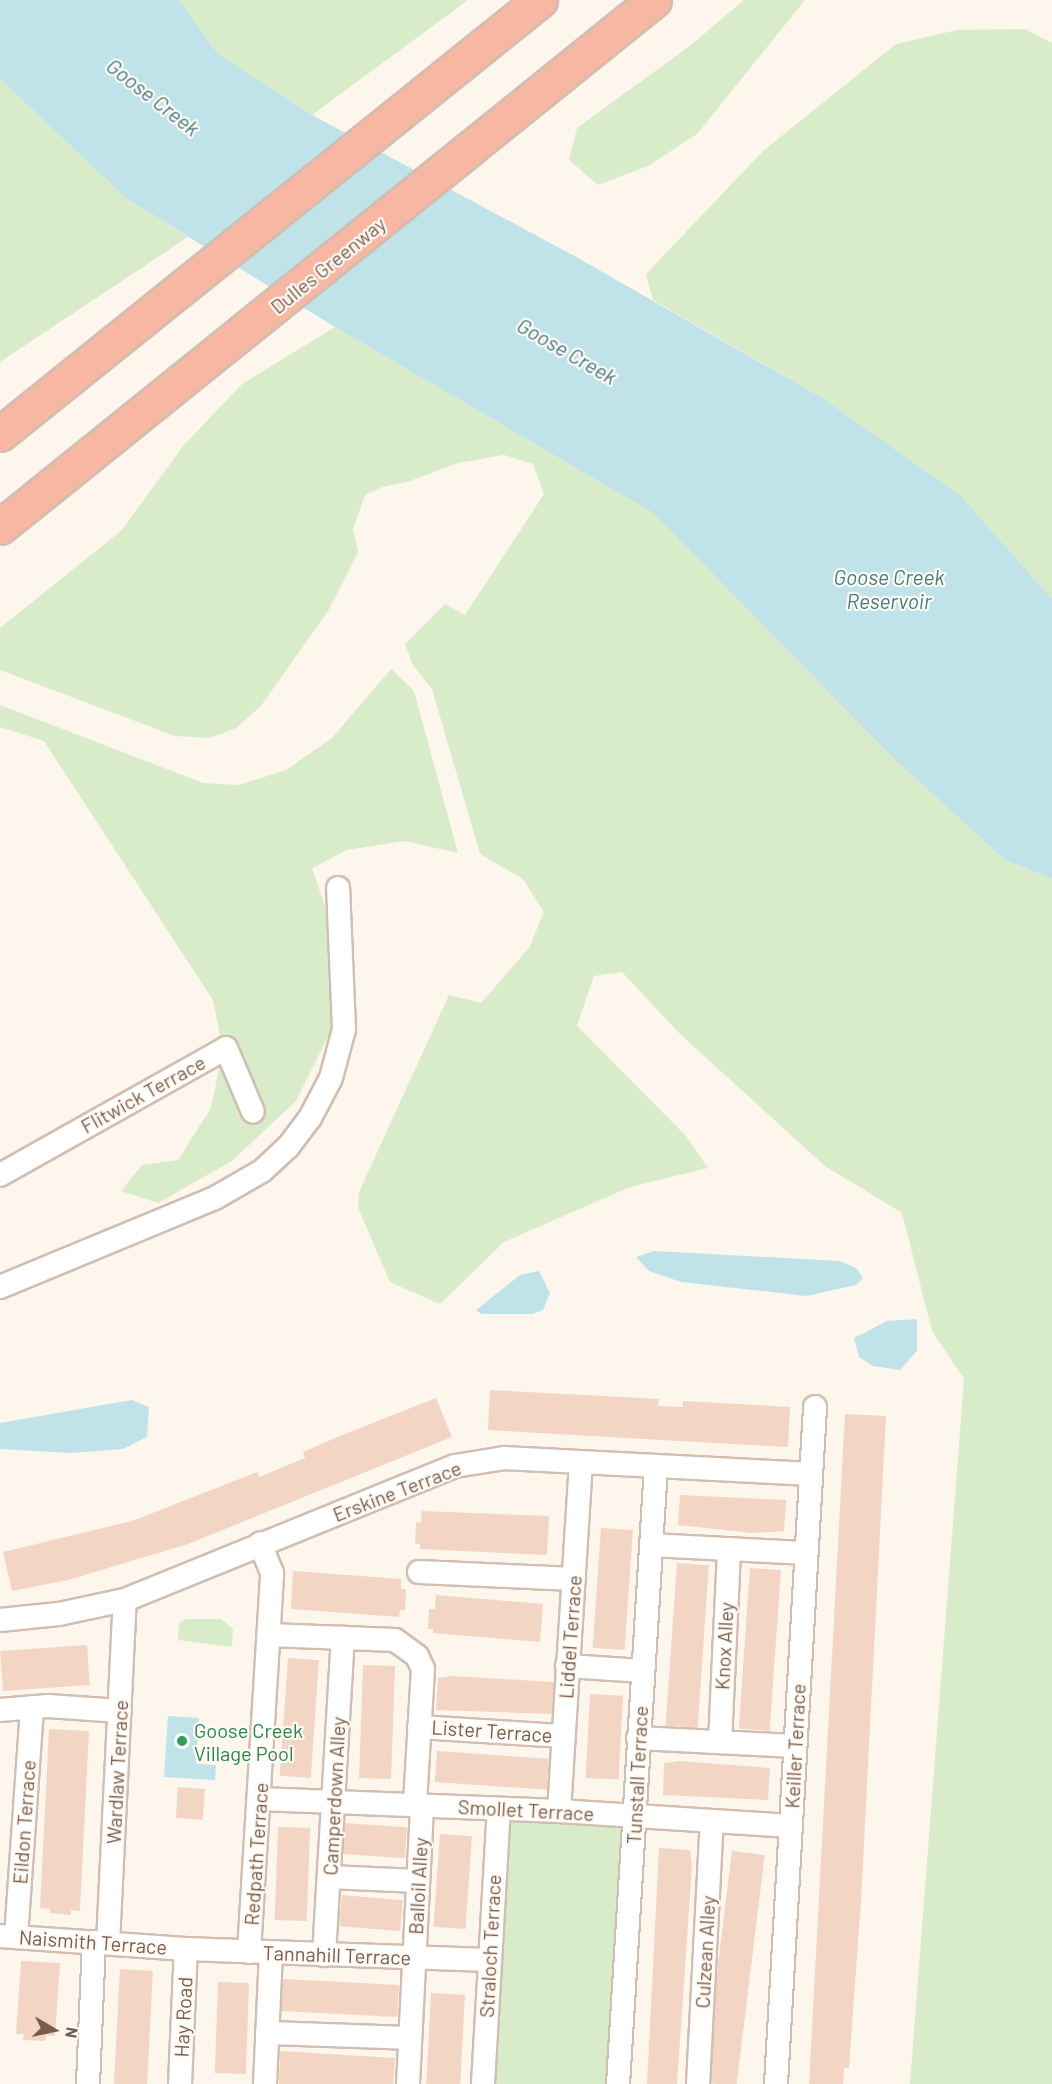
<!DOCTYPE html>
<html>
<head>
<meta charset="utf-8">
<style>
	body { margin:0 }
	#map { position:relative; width:1052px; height:2084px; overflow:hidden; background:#fdf6ec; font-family:Barlow,sans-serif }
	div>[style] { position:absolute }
	.green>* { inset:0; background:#d8ecc9; transform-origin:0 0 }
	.water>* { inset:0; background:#bfe3e8 }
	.building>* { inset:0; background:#f3d5c3; transform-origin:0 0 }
	.roads { filter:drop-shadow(2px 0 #d1beb0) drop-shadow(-2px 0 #d1beb0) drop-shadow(0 2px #d1beb0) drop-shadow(0 -2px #d1beb0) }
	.minor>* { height:22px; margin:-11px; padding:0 11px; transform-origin:11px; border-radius:11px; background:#fff }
	.highway>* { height:33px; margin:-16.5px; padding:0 16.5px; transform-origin:16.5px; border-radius:16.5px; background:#f7b7a3 }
	.dots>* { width:16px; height:16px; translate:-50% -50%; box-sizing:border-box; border:3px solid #fffaf3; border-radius:50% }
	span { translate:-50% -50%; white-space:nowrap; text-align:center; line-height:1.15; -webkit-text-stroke:4.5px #fffaf3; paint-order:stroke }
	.street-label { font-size:20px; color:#7a5c4d }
	.leisure-label { font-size:20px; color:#27864d }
	.left { translate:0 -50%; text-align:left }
	.water-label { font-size:21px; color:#437c86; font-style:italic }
	.north { position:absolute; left:24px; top:2000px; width:60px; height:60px; -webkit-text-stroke:4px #fffaf3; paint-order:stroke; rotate:99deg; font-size:16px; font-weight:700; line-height:24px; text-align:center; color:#7a5c4d }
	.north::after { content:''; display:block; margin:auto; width:21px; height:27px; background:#7a5c4d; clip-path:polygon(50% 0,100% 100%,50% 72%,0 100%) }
</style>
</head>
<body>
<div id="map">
	<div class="green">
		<div style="clip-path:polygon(179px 0,468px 0,312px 115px,218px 54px)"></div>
		<div style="clip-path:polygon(744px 0,805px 0,697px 134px,648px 166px,598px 185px,569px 160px,577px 128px,691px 45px)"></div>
		<div style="clip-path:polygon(1025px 29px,1052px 43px,1052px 599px,961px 496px,821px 397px,653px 300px,646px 274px,763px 151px,896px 44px,957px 30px)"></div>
		<div style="clip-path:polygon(0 79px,127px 199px,188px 237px,0 362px)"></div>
		<div style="clip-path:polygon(335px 327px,653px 513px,892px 757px,1004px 859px,1052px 879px,1052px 2084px,910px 2084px,964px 1379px,932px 1331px,902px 1213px,825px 1166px,680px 1034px,622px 972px,594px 976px,577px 1026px,686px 1136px,708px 1168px,630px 1187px,504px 1242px,440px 1304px,390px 1282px,358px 1208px,359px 1192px,449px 995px,481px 1003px,529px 948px,544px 912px,523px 879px,480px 854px,432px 689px,413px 665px,405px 644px,445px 604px,465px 615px,544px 494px,533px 464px,504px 455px,458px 463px,407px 482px,382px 487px,365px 495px,353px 529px,358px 552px,328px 611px,261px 706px,236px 728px,210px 738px,175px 736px,0 670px,0 628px,122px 530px,183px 446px,242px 384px)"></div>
		<div style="clip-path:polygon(391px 669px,414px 691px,458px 853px,404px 841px,347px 850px,312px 868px,329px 918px,333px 1027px,296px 1101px,232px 1161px,158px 1203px,121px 1191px,142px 1165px,178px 1160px,211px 1108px,223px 1050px,213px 1000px,44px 741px,0 727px,0 705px,203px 783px,239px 785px,286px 770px,332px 738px)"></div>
		<div style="clip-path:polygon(186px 1619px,221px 1619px,233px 1629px,232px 1647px,178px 1640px,179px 1623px)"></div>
		<div style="left:499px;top:1809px;width:135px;height:275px;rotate:3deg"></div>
	</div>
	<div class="water">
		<div style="clip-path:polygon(0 0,179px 0,218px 54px,312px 115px,578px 258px,821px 397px,961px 496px,1052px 599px,1052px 879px,1004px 859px,892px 757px,653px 513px,335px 327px,127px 199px,0 79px)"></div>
		<div style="clip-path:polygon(654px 1251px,839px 1261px,856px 1268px,863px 1278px,856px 1285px,806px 1296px,681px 1282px,649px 1271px,636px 1257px)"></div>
		<div style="clip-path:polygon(539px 1271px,550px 1293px,543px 1310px,532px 1314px,481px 1314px,476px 1310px,520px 1275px)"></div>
		<div style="clip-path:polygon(917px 1319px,917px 1351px,900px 1370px,873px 1366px,859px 1357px,854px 1338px,887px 1321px)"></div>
		<div style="clip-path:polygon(132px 1400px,149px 1407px,147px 1437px,123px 1449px,71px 1453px,0 1449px,0 1423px)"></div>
		<div style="clip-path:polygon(168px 1716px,199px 1718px,196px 1764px,216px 1765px,215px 1780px,164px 1777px)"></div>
	</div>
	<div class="building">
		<div style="clip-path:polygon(490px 1390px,659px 1399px,658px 1406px,683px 1407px,683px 1401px,790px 1407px,788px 1447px,488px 1430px)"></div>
		<div style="clip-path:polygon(436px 1398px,452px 1437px,188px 1544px,68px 1580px,12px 1591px,3px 1552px,132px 1521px,257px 1472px,259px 1477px,305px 1458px,303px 1452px,335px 1438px)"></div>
		<div style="clip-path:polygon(845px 1414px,886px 1416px,861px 1901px,849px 2068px,844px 2068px,843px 2084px,809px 2084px)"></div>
		<div style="clip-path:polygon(680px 1495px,786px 1500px,784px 1531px,752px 1533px,678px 1525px)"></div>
		<div style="clip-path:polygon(422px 1511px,549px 1516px,547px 1555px,420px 1549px,420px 1544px,415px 1544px,416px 1522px,421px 1523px)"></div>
		<div style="left:601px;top:1528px;width:32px;height:120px;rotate:4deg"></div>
		<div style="left:677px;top:1563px;width:32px;height:163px;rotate:4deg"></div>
		<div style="left:750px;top:1568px;width:31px;height:161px;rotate:4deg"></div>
		<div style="clip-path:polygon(293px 1571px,401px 1579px,401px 1589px,406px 1589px,405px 1610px,400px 1610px,399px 1617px,291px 1609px)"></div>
		<div style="clip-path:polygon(436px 1595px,543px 1604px,540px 1642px,433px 1633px,433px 1629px,428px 1629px,429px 1609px,435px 1609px)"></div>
		<div style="left:87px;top:1645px;width:40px;height:87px;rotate:86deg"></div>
		<div style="left:288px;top:1658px;width:31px;height:118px;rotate:4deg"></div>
		<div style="left:363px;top:1665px;width:32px;height:113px;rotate:2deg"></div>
		<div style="clip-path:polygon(453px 1676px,554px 1682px,552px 1714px,436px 1710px,438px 1678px)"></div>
		<div style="left:590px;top:1694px;width:33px;height:84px;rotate:3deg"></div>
		<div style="clip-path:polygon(49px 1729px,89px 1731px,80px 1911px,71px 1910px,71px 1915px,50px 1913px,50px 1909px,40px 1908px)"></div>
		<div style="left:437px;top:1751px;width:112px;height:31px;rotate:4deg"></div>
		<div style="clip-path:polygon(680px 1761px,770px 1768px,768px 1800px,663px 1795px,664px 1763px)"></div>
		<div style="left:178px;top:1787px;width:27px;height:31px;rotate:4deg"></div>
		<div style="left:345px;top:1823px;width:62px;height:31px;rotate:4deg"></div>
		<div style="left:278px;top:1827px;width:32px;height:93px;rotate:2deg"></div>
		<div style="left:440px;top:1834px;width:32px;height:93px;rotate:4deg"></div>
		<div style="clip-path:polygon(659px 1848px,690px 1850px,692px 1866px,677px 2084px,647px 2084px)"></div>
		<div style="left:732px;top:1851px;width:33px;height:233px;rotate:7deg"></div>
		<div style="left:342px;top:1895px;width:61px;height:31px;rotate:5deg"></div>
		<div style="clip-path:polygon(21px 1961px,60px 1963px,55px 2036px,46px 2035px,45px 2041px,23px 2040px,24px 2034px,16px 2034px)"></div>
		<div style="left:120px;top:1969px;width:33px;height:115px;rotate:3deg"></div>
		<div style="left:283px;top:1979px;width:116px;height:32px;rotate:3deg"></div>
		<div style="left:218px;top:1982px;width:31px;height:91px;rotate:2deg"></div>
		<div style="left:431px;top:1993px;width:34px;height:91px;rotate:3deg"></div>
		<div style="clip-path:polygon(280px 2051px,395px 2058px,393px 2084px,279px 2084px)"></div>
	</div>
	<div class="roads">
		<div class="minor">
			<div style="left:0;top:1175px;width:259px;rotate:-29.3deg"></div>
			<div style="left:226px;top:1048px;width:69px;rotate:67.1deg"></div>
			<div style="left:0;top:1287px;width:233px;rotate:-22.5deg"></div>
			<div style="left:215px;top:1198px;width:54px;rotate:-29.9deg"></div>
			<div style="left:262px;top:1171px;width:35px;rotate:-43deg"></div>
			<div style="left:288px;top:1147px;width:36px;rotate:-53deg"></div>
			<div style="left:310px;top:1118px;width:45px;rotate:-62.3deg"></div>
			<div style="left:331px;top:1078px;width:51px;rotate:-75.1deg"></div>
			<div style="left:344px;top:1029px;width:141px;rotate:-92.4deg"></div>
			<div style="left:652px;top:1545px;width:154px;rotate:3deg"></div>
			<div style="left:419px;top:1572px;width:155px;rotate:2.6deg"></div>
			<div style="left:0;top:1620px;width:59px;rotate:-5.8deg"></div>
			<div style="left:59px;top:1614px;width:67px;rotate:-12deg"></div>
			<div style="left:125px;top:1600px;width:356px;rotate:-22.1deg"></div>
			<div style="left:455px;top:1466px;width:51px;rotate:-9.1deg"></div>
			<div style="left:505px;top:1458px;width:305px;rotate:3deg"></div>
			<div style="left:269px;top:1635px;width:126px;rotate:2.3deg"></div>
			<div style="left:395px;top:1640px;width:27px;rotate:36deg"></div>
			<div style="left:417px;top:1656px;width:14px;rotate:65deg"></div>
			<div style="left:423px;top:1669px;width:136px;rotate:93.4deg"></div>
			<div style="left:567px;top:1666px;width:76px;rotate:3.8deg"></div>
			<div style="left:0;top:1710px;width:48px;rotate:-4.8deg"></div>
			<div style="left:48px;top:1706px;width:72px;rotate:4deg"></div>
			<div style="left:419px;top:1727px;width:145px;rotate:3.6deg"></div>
			<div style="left:638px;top:1738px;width:157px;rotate:2.9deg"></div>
			<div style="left:720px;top:1742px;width:193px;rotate:-87.3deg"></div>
			<div style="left:260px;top:1799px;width:299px;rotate:2.3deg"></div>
			<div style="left:559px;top:1811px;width:232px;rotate:3.7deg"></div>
			<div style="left:559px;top:1811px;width:349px;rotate:-86.4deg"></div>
			<div style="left:329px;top:1877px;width:89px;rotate:2.6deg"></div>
			<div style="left:0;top:1936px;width:186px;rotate:4deg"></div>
			<div style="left:186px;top:1949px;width:302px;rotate:2.1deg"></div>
			<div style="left:16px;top:1937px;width:230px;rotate:-86deg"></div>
			<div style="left:108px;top:1943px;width:343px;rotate:-87.2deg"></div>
			<div style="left:249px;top:1952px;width:380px;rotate:-86.5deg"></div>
			<div style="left:272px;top:1573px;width:32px;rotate:-112deg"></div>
			<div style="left:324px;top:1955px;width:318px;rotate:-86.6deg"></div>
			<div style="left:267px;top:2033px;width:143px;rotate:2deg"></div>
			<div style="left:88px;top:2084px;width:142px;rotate:-87.6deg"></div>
			<div style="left:180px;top:2084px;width:135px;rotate:-87.5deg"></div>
			<div style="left:265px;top:2084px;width:131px;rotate:-87.4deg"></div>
			<div style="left:408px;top:2084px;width:278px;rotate:-87.1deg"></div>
			<div style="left:483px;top:2084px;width:275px;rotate:-86.7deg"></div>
			<div style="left:618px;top:2084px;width:618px;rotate:-86.48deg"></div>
			<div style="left:698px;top:2084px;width:263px;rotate:-87deg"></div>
			<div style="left:776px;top:2084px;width:678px;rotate:-86.7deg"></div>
		</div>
		<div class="highway">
			<div style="left:0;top:434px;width:693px;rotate:-38.79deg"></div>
			<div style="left:0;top:527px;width:840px;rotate:-38.86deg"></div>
		</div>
	</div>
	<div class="dots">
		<div style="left:182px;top:1741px;background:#2e9e5b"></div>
	</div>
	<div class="street-label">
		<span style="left:328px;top:265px;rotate:-39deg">Dulles Greenway</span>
		<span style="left:143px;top:1094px;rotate:-29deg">Flitwick Terrace</span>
		<span style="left:397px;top:1491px;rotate:-21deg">Erskine Terrace</span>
		<span style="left:570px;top:1637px;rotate:-86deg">Liddel Terrace</span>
		<span style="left:724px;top:1646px;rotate:-87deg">Knox Alley</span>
		<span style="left:492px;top:1731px;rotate:4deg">Lister Terrace</span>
		<span style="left:795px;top:1746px;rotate:-87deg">Keiller Terrace</span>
		<span style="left:117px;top:1772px;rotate:-87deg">Wardlaw Terrace</span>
		<span style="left:637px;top:1775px;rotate:-87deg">Tunstall Terrace</span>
		<span style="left:334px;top:1796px;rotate:-87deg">Camperdown Alley</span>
		<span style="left:526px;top:1810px;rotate:3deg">Smollet Terrace</span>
		<span style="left:24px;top:1822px;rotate:-86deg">Eildon Terrace</span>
		<span style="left:256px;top:1854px;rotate:-86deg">Redpath Terrace</span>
		<span style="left:418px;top:1886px;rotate:-87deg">Balloil Alley</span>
		<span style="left:93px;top:1942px;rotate:4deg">Naismith Terrace</span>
		<span style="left:490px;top:1946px;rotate:-87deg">Straloch Terrace</span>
		<span style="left:705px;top:1952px;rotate:-87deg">Culzean Alley</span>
		<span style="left:337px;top:1955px;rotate:2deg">Tannahill Terrace</span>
		<span style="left:183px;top:2017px;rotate:-87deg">Hay Road</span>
	</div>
	<div class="leisure-label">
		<span class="left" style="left:194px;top:1742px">Goose Creek<br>Village Pool</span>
	</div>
	<div class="water-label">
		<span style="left:153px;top:97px;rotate:38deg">Goose Creek</span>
		<span style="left:567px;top:351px;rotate:30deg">Goose Creek</span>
		<span style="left:889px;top:589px">Goose Creek<br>Reservoir</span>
	</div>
	<div class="north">N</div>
</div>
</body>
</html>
